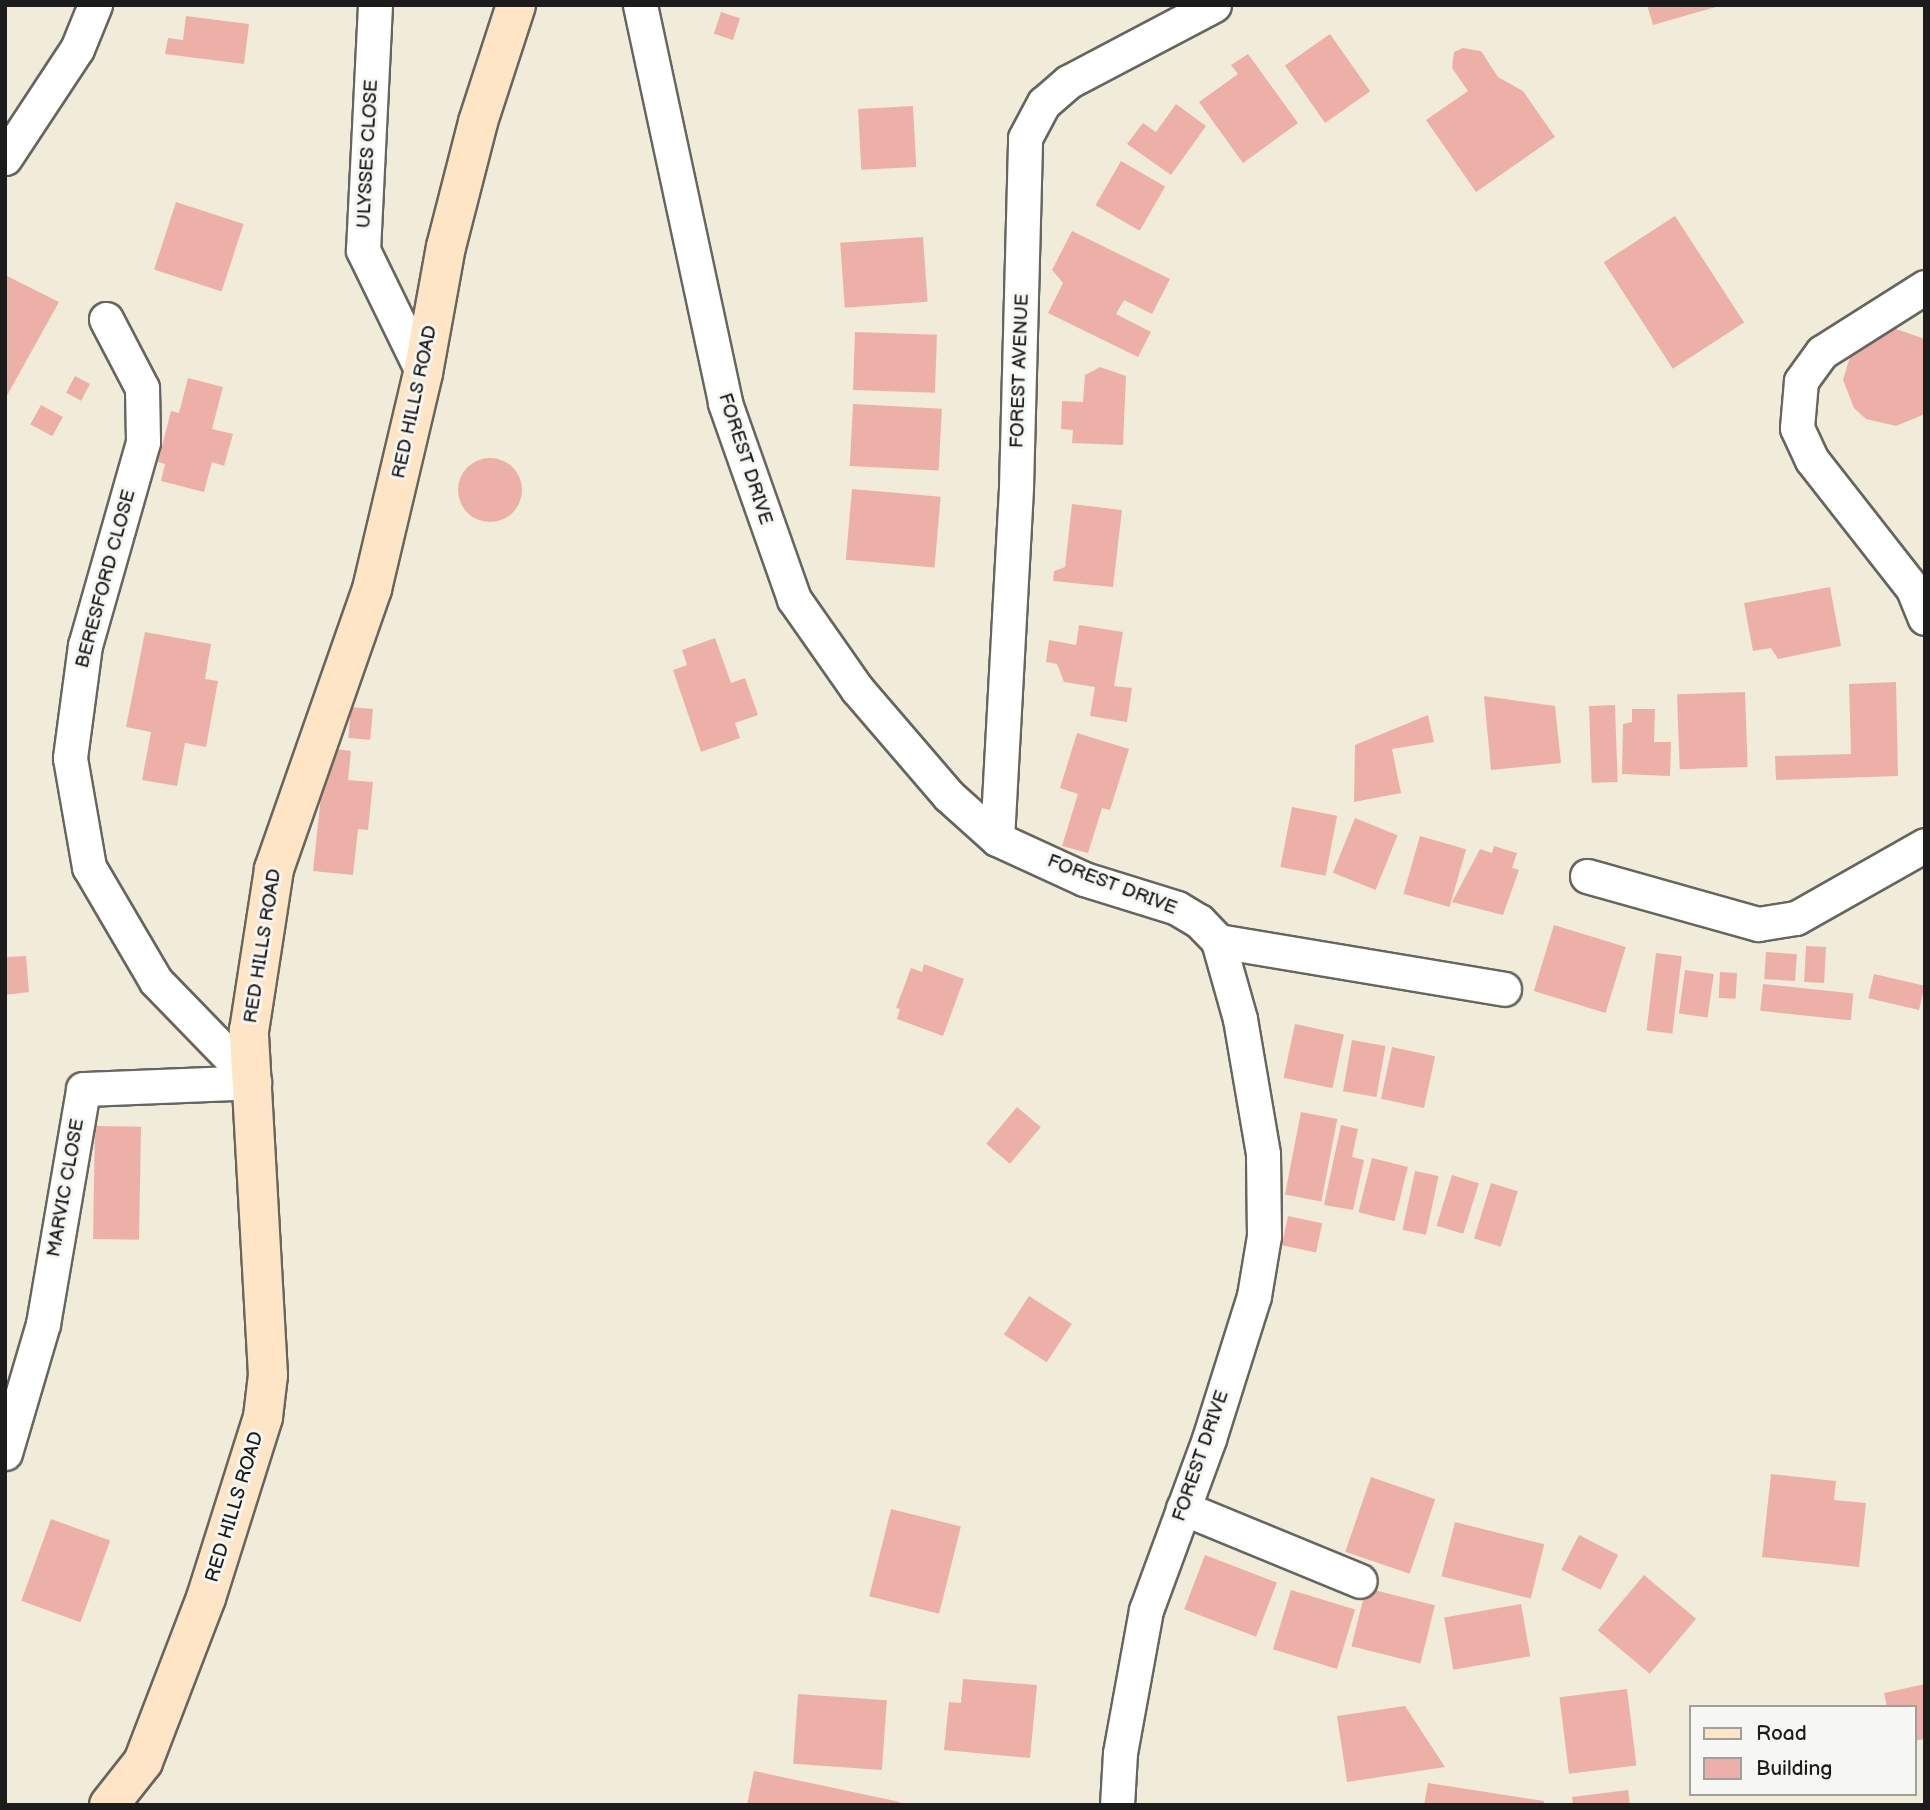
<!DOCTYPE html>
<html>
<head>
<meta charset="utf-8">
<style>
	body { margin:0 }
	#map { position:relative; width:1930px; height:1810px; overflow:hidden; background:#f0ecd9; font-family:"Balsamiq Sans",sans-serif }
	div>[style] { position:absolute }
	.building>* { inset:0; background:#edb0a9; transform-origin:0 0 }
	.round { border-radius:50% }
	.roads { filter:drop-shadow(2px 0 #66655e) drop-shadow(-2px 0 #66655e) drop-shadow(0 2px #66655e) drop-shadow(0 -2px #66655e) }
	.minor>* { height:33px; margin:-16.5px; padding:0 16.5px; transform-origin:16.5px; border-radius:16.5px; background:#fff }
	.secondary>* { height:38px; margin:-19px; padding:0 19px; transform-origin:19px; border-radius:19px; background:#fde5c5 }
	span { translate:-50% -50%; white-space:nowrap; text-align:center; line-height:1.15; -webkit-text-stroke:6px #f6f6f2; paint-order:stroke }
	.street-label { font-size:19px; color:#1c1c1c }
	.frame { position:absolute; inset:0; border:7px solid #1c1c1c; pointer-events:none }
	.legend { position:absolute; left:1689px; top:1705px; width:228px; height:91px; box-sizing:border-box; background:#f6f6f2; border:2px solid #9f9f9c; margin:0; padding:9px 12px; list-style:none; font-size:21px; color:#1c1c1c }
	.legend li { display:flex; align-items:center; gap:14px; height:35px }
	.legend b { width:35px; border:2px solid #9f9f9c }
</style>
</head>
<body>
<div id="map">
	<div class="building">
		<div style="clip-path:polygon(1647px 5px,1719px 5px,1719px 6px,1653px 25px)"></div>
		<div style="left:721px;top:12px;width:20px;height:23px;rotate:18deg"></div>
		<div style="clip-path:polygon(186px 16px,249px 24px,244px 64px,165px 54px,168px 38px,183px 40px)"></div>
		<div style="left:1330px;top:34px;width:70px;height:55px;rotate:55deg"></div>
		<div style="clip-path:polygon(1463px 48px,1481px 51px,1498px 77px,1523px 91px,1555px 137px,1476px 192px,1426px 120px,1468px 91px,1452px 68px,1454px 52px)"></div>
		<div style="clip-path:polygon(1248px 54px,1298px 123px,1243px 163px,1199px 102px,1238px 74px,1231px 65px)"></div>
		<div style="clip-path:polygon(1176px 104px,1206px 126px,1171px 175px,1127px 144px,1143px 123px,1156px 132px)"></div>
		<div style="left:913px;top:106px;width:61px;height:55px;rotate:87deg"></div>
		<div style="left:1121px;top:161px;width:51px;height:51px;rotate:30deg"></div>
		<div style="left:176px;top:202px;width:71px;height:71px;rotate:18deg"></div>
		<div style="left:1675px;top:216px;width:127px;height:85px;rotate:57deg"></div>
		<div style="clip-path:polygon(1072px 231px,1170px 279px,1152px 314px,1124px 300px,1116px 314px,1151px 332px,1138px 357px,1048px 313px,1063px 283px,1052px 270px)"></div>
		<div style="left:923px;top:237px;width:65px;height:83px;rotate:86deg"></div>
		<div style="clip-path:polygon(5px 275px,59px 302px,5px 399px)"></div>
		<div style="clip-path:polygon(1893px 328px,1925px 339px,1925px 414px,1896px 426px,1866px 419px,1854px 408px,1843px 380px,1852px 350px,1877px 331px)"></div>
		<div style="left:855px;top:332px;width:82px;height:58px;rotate:2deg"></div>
		<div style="clip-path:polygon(1100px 367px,1126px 376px,1123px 445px,1072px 443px,1073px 430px,1061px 429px,1062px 401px,1083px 402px,1085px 375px)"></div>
		<div style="left:75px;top:376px;width:17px;height:19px;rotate:28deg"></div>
		<div style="clip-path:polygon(188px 378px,223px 387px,212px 429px,233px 434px,224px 466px,212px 462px,204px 492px,161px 481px,165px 464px,158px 462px,171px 411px,179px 413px)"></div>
		<div style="left:853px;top:404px;width:89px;height:62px;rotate:3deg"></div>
		<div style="left:41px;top:405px;width:25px;height:22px;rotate:29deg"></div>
		<div class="round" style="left:458px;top:458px;width:64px;height:64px"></div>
		<div style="left:852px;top:489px;width:89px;height:71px;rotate:5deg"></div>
		<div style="clip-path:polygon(1072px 504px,1122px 510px,1113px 587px,1053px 581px,1054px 571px,1065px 567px)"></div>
		<div style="clip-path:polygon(1830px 587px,1841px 646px,1778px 659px,1771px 648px,1753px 651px,1744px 603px)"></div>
		<div style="clip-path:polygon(1079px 625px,1123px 632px,1114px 686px,1132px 688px,1127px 722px,1090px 716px,1095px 687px,1064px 682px,1057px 664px,1046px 662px,1049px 640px,1076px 645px)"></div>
		<div style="clip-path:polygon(145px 632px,211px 644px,205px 679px,218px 681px,206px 747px,185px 743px,177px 786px,142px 780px,151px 732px,126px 727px)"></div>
		<div style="clip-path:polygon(715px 638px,731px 683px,745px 678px,758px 715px,735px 723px,740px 738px,701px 752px,673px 670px,687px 665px,682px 650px)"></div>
		<div style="clip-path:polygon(1896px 682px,1898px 776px,1776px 780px,1775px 756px,1851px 754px,1849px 684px)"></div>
		<div style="left:1745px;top:692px;width:75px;height:68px;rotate:88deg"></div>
		<div style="clip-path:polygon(1484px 696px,1555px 706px,1561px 763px,1491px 770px)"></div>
		<div style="left:1615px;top:705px;width:77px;height:26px;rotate:88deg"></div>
		<div style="left:351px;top:707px;width:22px;height:31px;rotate:5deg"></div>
		<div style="clip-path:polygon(1632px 709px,1655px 709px,1654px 742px,1671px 742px,1670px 776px,1622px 774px,1623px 724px,1632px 722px)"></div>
		<div style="clip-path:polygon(1428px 715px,1434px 742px,1392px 749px,1401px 793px,1354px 802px,1355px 745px)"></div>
		<div style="clip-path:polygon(1077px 733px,1129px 749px,1110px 810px,1102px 808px,1088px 853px,1062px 846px,1078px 794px,1060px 788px)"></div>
		<div style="clip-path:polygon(326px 748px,351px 751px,348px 780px,373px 782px,368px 830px,358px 829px,353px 875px,313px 871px)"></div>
		<div style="left:1292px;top:807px;width:46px;height:61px;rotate:11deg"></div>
		<div style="left:1355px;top:818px;width:46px;height:59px;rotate:22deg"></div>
		<div style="left:1420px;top:836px;width:48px;height:60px;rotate:16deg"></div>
		<div style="clip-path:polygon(1494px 846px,1517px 853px,1512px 868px,1519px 870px,1503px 915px,1452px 902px,1480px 849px,1492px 853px)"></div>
		<div style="left:1554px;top:925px;width:75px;height:69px;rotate:17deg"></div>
		<div style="left:1806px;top:946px;width:20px;height:36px;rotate:3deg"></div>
		<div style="left:1766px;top:952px;width:31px;height:27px;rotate:4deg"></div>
		<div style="left:1656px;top:953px;width:26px;height:78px;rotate:7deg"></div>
		<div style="clip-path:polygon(26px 956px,29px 992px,5px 995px,5px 957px)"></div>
		<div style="clip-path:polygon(924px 964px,964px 979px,943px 1036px,897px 1019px,900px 1009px,896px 1008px,911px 968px,922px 972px)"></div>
		<div style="left:1685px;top:970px;width:29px;height:44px;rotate:8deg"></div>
		<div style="left:1720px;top:972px;width:17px;height:26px;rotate:3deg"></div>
		<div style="left:1874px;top:974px;width:52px;height:25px;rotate:13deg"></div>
		<div style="left:1763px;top:984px;width:91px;height:27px;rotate:6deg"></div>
		<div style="left:1295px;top:1024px;width:50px;height:55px;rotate:12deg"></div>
		<div style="left:1352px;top:1040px;width:34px;height:52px;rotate:10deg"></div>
		<div style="left:1392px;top:1047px;width:44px;height:53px;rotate:12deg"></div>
		<div style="left:1017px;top:1107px;width:31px;height:48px;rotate:40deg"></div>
		<div style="left:1301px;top:1112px;width:37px;height:84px;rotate:11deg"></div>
		<div style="clip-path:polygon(1341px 1125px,1358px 1129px,1352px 1157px,1364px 1160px,1353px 1210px,1324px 1205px)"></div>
		<div style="left:95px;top:1126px;width:46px;height:113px;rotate:1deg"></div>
		<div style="left:1372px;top:1158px;width:37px;height:56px;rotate:14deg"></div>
		<div style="left:1415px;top:1171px;width:24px;height:60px;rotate:12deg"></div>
		<div style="left:1452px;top:1175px;width:28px;height:53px;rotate:17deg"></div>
		<div style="left:1491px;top:1183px;width:28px;height:58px;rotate:17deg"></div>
		<div style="left:1288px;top:1216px;width:35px;height:30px;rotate:12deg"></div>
		<div style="left:1029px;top:1296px;width:51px;height:46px;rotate:33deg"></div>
		<div style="clip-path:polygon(1771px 1474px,1836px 1481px,1834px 1500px,1866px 1503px,1859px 1567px,1762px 1557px)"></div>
		<div style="left:1371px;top:1477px;width:68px;height:79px;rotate:19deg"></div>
		<div style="left:891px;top:1509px;width:72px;height:90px;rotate:14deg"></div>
		<div style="left:51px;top:1519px;width:63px;height:87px;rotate:20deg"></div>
		<div style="left:1455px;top:1522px;width:92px;height:56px;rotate:14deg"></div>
		<div style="left:1579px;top:1535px;width:44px;height:39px;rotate:27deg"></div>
		<div style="left:1205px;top:1555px;width:77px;height:58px;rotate:21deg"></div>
		<div style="left:1644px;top:1575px;width:68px;height:72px;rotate:40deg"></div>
		<div style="left:1366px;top:1588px;width:71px;height:60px;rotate:14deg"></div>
		<div style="left:1291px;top:1590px;width:67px;height:62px;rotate:17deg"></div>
		<div style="left:1521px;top:1604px;width:53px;height:78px;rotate:80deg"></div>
		<div style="clip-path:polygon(963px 1679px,1037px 1685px,1030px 1758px,944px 1750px,949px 1702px,961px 1703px)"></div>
		<div style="clip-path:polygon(1925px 1684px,1925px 1739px,1914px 1741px,1914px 1707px,1887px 1707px,1884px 1693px)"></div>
		<div style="left:1627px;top:1689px;width:77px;height:68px;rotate:83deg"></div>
		<div style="left:798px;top:1694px;width:89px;height:70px;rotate:4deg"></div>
		<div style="clip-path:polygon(1405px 1706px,1445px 1767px,1347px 1782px,1337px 1716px)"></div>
		<div style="clip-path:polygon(754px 1771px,900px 1802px,899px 1805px,747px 1805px)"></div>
		<div style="clip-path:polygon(1428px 1783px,1544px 1801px,1543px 1805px,1424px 1805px)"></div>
		<div style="clip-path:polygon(1628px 1790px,1630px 1805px,1573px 1805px,1572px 1797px)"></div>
	</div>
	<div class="roads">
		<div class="minor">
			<div style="left:375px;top:5px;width:245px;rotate:92.8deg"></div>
			<div style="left:363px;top:250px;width:137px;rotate:64deg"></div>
			<div style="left:640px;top:5px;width:407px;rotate:77.9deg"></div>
			<div style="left:725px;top:403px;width:208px;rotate:70.6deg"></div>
			<div style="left:794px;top:599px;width:110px;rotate:55deg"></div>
			<div style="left:857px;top:689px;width:141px;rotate:49.3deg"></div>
			<div style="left:949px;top:796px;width:64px;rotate:41.9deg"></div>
			<div style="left:997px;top:839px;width:96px;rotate:24.7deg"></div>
			<div style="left:1084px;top:879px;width:97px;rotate:17.3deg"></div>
			<div style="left:1177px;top:908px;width:26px;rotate:31deg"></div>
			<div style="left:1199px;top:921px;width:28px;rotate:46deg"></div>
			<div style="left:1218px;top:941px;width:81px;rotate:74.2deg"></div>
			<div style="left:1240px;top:1019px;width:137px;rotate:80.3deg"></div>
			<div style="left:1263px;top:1154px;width:82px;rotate:89.3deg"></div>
			<div style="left:1264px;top:1236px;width:61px;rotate:99.5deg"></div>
			<div style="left:1254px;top:1296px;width:150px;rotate:107.5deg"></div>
			<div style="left:1209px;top:1439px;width:182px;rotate:110.2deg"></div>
			<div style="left:1146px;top:1610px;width:145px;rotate:100.3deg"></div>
			<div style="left:1120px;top:1753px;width:52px;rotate:93.3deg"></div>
			<div style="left:5px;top:158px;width:131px;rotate:-56.6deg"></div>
			<div style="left:77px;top:49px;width:48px;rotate:-67.8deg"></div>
			<div style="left:1925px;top:287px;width:122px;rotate:147.7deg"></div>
			<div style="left:1822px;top:352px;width:36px;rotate:126deg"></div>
			<div style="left:1801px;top:381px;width:47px;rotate:94.9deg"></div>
			<div style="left:1797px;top:428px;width:35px;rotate:65deg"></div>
			<div style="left:1812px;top:460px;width:164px;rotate:51.9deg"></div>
			<div style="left:1913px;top:589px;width:31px;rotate:68deg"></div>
			<div style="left:106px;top:319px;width:78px;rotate:62.4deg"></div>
			<div style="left:142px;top:388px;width:54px;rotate:88.9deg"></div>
			<div style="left:143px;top:442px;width:211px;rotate:105.9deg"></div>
			<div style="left:85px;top:645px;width:114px;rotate:97.6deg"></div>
			<div style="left:70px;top:758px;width:111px;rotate:80.1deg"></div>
			<div style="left:89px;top:867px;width:132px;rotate:59.6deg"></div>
			<div style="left:156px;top:981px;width:141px;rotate:45.9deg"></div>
			<div style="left:997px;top:839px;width:353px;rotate:-86.9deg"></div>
			<div style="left:1016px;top:487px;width:349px;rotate:-88.5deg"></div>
			<div style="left:1025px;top:138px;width:40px;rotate:-62deg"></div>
			<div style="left:1044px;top:103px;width:32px;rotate:-41deg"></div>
			<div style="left:1068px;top:82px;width:165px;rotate:-27.8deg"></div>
			<div style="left:1587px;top:876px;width:178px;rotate:15.7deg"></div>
			<div style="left:1758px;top:924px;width:38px;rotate:-9deg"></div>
			<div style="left:1796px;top:918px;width:148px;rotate:-29.5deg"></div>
			<div style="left:1218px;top:941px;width:290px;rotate:9.5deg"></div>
			<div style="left:5px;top:1453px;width:134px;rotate:-73.6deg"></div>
			<div style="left:43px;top:1324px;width:238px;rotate:-80.3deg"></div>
			<div style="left:83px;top:1089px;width:171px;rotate:-2.3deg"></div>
			<div style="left:1183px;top:1508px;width:191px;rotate:22.4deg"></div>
		</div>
		<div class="secondary">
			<div style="left:109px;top:1805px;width:55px;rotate:-51.7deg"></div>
			<div style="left:143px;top:1762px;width:176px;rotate:-69deg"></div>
			<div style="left:206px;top:1598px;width:190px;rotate:-72.5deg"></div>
			<div style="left:263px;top:1417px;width:42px;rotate:-83.2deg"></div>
			<div style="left:268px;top:1375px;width:345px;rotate:-93.2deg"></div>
			<div style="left:249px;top:1031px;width:164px;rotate:-81.2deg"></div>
			<div style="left:274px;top:869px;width:297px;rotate:-70.7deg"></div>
			<div style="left:372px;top:589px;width:222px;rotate:-76.7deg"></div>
			<div style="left:423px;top:373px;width:128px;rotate:-79.7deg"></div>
			<div style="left:446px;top:247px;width:129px;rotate:-75.6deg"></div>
			<div style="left:478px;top:122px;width:123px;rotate:-72deg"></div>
		</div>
	</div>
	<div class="street-label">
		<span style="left:368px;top:154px;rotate:-87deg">ULYSSES CLOSE</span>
		<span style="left:1020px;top:371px;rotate:-88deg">FOREST AVENUE</span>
		<span style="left:415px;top:402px;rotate:-78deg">RED HILLS ROAD</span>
		<span style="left:745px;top:459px;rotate:72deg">FOREST DRIVE</span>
		<span style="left:106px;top:579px;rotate:-75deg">BERESFORD CLOSE</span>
		<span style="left:1112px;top:885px;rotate:21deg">FOREST DRIVE</span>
		<span style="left:263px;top:946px;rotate:-81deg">RED HILLS ROAD</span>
		<span style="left:66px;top:1188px;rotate:-80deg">MARVIC CLOSE</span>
		<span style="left:1201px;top:1456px;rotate:-71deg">FOREST DRIVE</span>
		<span style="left:235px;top:1507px;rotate:-73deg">RED HILLS ROAD</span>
	</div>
	<div class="frame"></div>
	<ul class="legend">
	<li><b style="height:9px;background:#fde5c5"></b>Road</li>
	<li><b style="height:19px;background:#edb0a9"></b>Building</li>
	</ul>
</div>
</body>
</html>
